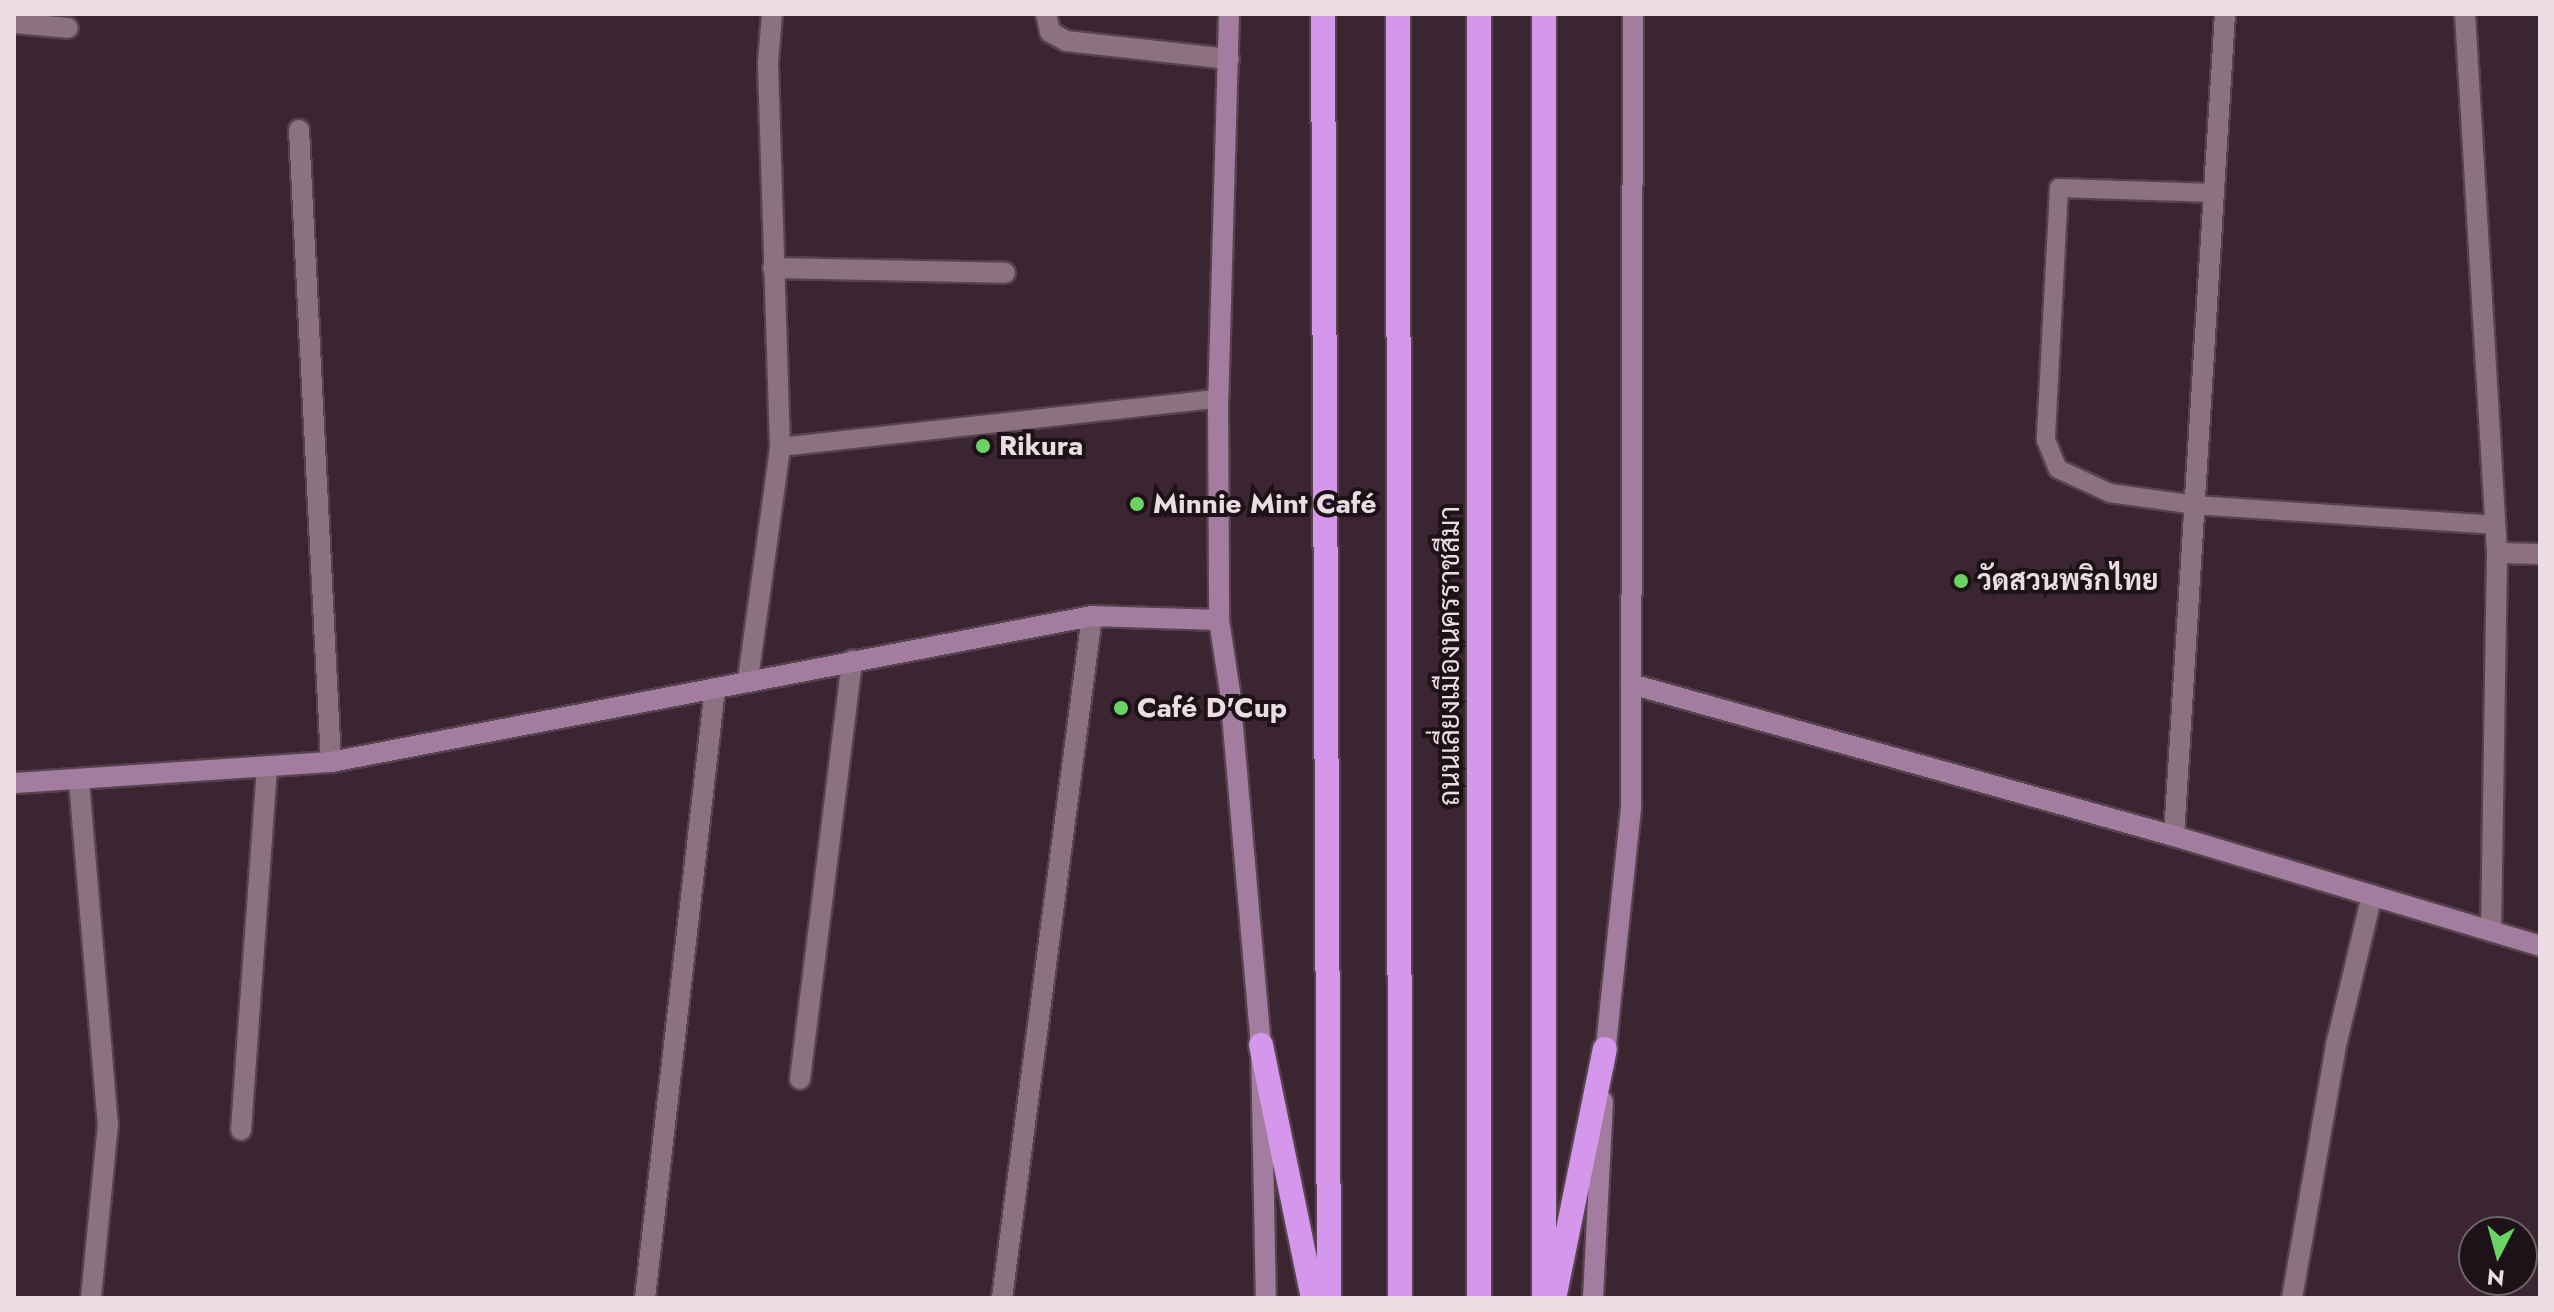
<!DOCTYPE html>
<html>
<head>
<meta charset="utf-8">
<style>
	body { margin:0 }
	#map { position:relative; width:2554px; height:1312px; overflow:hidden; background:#3b2530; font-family:Jost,Sarabun,sans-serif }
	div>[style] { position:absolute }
	.roads { filter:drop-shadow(2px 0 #56434d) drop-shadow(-2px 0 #56434d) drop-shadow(0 2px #56434d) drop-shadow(0 -2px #56434d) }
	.lane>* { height:18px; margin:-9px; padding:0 9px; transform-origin:9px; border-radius:9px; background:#8c727f }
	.street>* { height:20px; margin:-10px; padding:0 10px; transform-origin:10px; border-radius:10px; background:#8c727f }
	.secondary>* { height:20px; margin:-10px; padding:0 10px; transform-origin:10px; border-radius:10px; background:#a27da0 }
	.highway>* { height:24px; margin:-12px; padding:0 12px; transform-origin:12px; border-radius:12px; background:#d597ec }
	.dots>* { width:22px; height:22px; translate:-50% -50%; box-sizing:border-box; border:4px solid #1c1217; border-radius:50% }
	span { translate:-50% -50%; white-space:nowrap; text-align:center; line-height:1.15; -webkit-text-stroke:8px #1c1217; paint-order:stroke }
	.poi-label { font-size:28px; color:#ecdde4; font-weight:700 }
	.left { translate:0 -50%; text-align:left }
	.street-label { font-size:28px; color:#ecdde4 }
	.frame { position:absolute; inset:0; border:16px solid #ecdde4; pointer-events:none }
	.north { position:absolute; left:2458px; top:1216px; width:80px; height:80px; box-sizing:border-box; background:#1c1217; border:2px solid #6f6369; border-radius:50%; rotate:186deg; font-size:22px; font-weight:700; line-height:32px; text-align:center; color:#ecdde4 }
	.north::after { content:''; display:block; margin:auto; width:28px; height:36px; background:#6bd363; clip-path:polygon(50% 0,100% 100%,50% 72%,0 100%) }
</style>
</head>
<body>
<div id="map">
	<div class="roads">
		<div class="lane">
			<div style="left:2214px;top:193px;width:155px;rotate:-178.2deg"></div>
			<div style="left:2059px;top:188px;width:252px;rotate:93deg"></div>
			<div style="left:2046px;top:440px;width:31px;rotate:68deg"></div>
			<div style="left:2058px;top:469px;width:57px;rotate:24.8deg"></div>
			<div style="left:2110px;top:493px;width:86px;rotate:8deg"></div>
			<div style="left:2195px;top:505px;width:301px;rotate:3.8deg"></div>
			<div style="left:780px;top:447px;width:441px;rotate:-6.3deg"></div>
		</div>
		<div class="street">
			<div style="left:1046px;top:14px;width:18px;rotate:77deg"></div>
			<div style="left:1050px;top:32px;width:18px;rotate:29deg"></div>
			<div style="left:1066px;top:41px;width:164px;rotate:6.3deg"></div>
			<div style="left:2465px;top:14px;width:540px;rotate:86.6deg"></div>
			<div style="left:2497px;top:553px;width:378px;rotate:90.9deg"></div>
			<div style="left:14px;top:23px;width:54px;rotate:5.3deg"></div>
			<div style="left:299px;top:130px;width:633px;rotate:87.1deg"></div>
			<div style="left:773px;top:268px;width:232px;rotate:1.2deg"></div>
			<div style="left:2497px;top:553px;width:43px;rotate:1.3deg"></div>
			<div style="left:748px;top:679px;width:234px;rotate:-82.1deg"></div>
			<div style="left:780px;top:447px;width:385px;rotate:-91.8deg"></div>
			<div style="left:768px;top:62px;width:48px;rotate:-85.2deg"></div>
			<div style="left:79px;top:781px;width:344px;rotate:85.2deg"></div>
			<div style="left:108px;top:1124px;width:175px;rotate:95.6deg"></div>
			<div style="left:2174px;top:836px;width:824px;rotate:-86.45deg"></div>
			<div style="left:800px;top:1079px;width:422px;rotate:-82.9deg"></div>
			<div style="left:241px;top:1130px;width:364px;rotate:-85.9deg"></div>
			<div style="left:645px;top:1298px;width:614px;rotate:-83.45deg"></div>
			<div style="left:1002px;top:1298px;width:688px;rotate:-82.48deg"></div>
			<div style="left:2292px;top:1298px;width:261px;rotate:-80.1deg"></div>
			<div style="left:2337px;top:1041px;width:150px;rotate:-76.5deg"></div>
		</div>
		<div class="secondary">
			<div style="left:1229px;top:14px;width:385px;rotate:91.6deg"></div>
			<div style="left:1218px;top:399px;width:221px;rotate:89.7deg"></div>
			<div style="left:1219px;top:620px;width:73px;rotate:81.3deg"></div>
			<div style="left:1230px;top:692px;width:354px;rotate:85deg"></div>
			<div style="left:1261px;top:1045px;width:253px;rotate:88.9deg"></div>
			<div style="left:1631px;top:684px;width:564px;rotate:15.64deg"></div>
			<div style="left:2174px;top:836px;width:382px;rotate:16.7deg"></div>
			<div style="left:14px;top:783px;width:318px;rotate:-3.8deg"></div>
			<div style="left:331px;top:762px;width:775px;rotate:-10.86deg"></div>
			<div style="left:1092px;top:616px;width:127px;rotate:1.8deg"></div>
			<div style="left:1604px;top:1065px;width:259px;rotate:-84deg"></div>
			<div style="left:1631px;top:807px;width:793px;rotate:-89.86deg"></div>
			<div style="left:1593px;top:1298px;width:197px;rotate:-87.1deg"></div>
		</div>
		<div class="highway">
			<div style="left:1323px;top:14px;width:1284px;rotate:89.73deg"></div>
			<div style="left:1398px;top:14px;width:1284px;rotate:89.91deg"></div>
			<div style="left:1544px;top:14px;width:1284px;rotate:90deg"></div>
			<div style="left:1261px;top:1045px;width:258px;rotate:78.4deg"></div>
			<div style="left:1555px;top:1294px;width:250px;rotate:-78.5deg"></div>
			<div style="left:1479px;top:1298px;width:1284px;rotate:-90deg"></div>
		</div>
	</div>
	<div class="dots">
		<div style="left:983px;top:446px;background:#6bd363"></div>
		<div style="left:1137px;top:504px;background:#6bd363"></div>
		<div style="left:1961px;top:581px;background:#6bd363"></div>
		<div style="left:1121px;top:708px;background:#6bd363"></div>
	</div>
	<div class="poi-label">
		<span class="left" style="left:999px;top:446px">Rikura</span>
		<span class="left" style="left:1153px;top:504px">Minnie Mint Café</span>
		<span class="left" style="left:1977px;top:581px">วัดสวนพริกไทย</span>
		<span class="left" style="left:1137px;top:708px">Café D'Cup</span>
	</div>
	<div class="street-label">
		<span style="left:1450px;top:656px;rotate:-90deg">ถนนเลี่ยงเมืองนครราชสีมา</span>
	</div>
	<div class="frame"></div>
	<div class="north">N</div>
</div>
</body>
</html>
